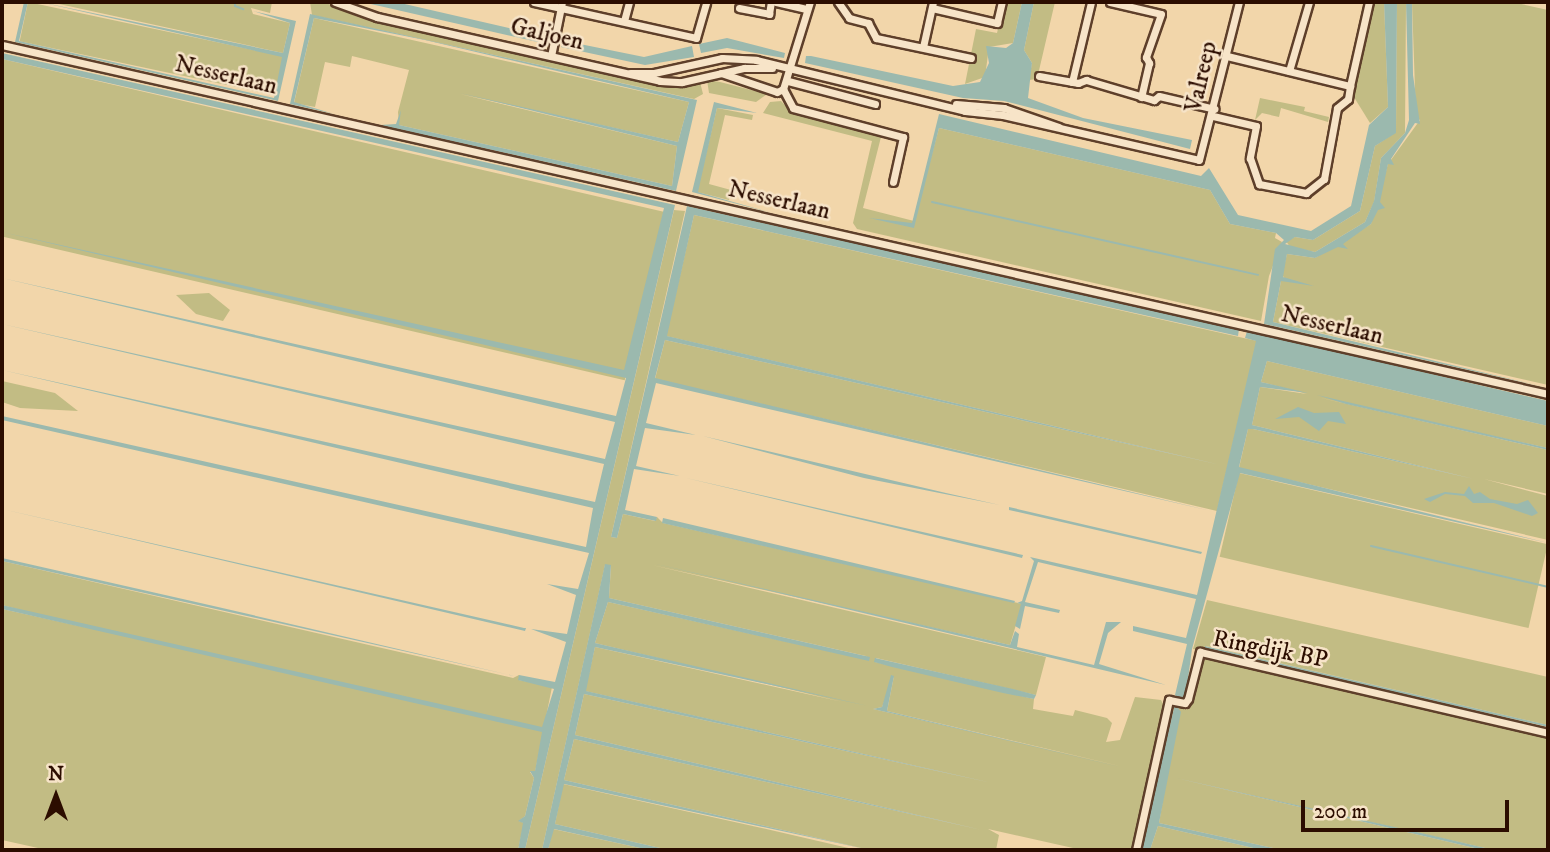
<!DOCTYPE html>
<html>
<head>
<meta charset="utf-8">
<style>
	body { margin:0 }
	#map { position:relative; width:1550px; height:852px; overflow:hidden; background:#f2d6aa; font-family:"IM FELL DW Pica",serif }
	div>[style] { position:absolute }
	.green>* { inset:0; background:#c2bc84; transform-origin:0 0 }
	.water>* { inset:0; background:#9bb9ae }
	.stream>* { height:2px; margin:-1px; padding:0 1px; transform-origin:1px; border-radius:1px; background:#9bb9ae }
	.roads { filter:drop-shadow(2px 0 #5e3f2a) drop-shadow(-2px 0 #5e3f2a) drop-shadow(0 2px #5e3f2a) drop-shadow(0 -2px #5e3f2a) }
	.minor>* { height:7px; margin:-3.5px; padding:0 3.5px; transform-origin:3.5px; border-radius:3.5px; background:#f7e4c8 }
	span { translate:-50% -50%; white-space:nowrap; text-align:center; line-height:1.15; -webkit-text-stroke:5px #f7e4c8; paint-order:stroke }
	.street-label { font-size:24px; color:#2c0d00 }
	.frame { position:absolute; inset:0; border:4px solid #2c0d00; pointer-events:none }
	.north { position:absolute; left:21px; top:761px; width:70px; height:70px; -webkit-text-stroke:5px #f7e4c8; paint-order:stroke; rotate:0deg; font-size:19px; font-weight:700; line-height:28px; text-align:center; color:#2c0d00 }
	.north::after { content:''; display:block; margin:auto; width:24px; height:32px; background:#2c0d00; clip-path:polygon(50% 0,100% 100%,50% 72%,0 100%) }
	.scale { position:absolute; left:1301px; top:800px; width:208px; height:32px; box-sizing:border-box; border:4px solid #2c0d00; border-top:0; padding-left:9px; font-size:21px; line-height:24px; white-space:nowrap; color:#2c0d00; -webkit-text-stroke:5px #f7e4c8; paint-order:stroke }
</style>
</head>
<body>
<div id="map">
	<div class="green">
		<div style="left:28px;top:2px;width:261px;height:40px;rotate:12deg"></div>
		<div style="clip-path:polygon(50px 2px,272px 2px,270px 13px,251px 8px,253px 14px,290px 23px,283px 53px)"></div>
		<div style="clip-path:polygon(310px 2px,324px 2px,358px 17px,661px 84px,700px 82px,703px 94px,694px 99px,312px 15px)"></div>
		<div style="clip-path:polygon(1004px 2px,1022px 2px,1013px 43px,989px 47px,985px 77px,965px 84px,976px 29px,997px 33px)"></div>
		<div style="clip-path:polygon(1034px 2px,1055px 2px,1037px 79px,1029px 80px,1032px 63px,1024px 50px)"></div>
		<div style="clip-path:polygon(1372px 2px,1384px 2px,1388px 107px,1370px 123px,1352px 94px)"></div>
		<div style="clip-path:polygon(1397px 2px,1406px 2px,1405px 133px,1381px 158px,1374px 202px,1365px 222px,1315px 252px,1290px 247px,1286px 241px,1295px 237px,1313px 240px,1360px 211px,1375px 146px,1396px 132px)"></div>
		<div style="clip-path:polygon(1412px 2px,1512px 2px,1548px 10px,1548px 385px,1273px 322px,1281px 281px,1287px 281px,1282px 275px,1287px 254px,1315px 258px,1371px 224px,1388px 164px,1420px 120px,1416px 118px)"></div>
		<div style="clip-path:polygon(314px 18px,689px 102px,678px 142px,460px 94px,677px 146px,672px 186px,399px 125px,398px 112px,409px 70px,352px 56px,350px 67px,325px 62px,315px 107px,294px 103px)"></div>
		<div style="left:2px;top:59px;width:679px;height:173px;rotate:13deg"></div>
		<div style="clip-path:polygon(707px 80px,720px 82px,767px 94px,756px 102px,709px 93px)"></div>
		<div style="clip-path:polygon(1260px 98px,1305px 107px,1304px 111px,1329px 117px,1328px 122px,1281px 108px,1279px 117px,1262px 113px,1255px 120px)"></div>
		<div style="clip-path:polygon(781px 101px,793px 114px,881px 137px,863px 208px,914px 221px,939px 128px,1210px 190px,1230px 224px,1276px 233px,1275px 238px,1282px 242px,1269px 276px,1261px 321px,857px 229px,853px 223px,872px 141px,763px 113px,770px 102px)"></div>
		<div style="clip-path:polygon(717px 108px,753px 115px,752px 120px,725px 115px,709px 184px,731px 190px,729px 200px,697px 192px)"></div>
		<div style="clip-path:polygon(evenodd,674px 210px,685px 211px,611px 537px,617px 538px,623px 514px,655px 521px,657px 517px,663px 523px,1022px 604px,1010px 645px,652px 565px,1046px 657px,1036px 695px,876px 658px,875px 662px,1034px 699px,1033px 709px,1073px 716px,1075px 710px,1107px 718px,1112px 723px,1106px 742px,1120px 740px,1135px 697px,1161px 700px,1165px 708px,1135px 850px,1082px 850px,988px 829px,999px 835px,996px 850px,870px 850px,564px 780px,574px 739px,982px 830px,575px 735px,584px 694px,992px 783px,585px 691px,595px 647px,843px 702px,595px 643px,608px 602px,869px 660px,866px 656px,609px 598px,611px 566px,605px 565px,542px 850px,525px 850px,674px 210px,894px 676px,887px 711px,1124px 767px,873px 709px,882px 707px,894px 676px)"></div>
		<div style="clip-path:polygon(694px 215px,1257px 341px,1217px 511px,655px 379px,665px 340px,1221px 465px,666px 336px)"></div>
		<div style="clip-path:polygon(209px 293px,230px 310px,223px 321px,196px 314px,176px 295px)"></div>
		<div style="clip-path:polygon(1267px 361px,1548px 426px,1548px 448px,1317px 397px,1548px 450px,1548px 494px,1484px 479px,1548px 496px,1548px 540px,1239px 468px,1248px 429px,1253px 429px,1474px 479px,1252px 425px,1260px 387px,1307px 394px,1261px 382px)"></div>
		<div style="clip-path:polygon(2px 381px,55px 393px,78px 411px,20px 408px,2px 402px)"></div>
		<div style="left:1239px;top:473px;width:317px;height:86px;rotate:13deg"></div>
		<div style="clip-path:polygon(2px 561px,513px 678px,519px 675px,519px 680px,552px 687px,535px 772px,530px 772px,534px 778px,525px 816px,519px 821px,524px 823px,518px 850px,47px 850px,2px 840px,2px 609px,88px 628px,2px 605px)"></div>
		<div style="clip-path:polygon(1207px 600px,1548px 677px,1548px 725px,1206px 646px,1204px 651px,1193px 649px)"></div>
		<div style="clip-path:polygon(1205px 657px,1548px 737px,1548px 850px,1494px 850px,1176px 778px,1483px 850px,1282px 850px,1159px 823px,1179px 705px,1189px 707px)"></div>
		<div style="clip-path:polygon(563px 784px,775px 831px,857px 850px,669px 850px,555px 824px)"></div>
		<div style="clip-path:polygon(1158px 826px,1262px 850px,1150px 850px)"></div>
		<div style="clip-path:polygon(553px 829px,649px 850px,548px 850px)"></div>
	</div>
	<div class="water">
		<div style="clip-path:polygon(24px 2px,28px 2px,19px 41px,274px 98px,282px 57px,40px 2px,283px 53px,290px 23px,253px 11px,296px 21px,278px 101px,15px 42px)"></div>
		<div style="clip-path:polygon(362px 2px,396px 2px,548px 37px,546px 44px)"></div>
		<div style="clip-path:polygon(1022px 2px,1034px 2px,1024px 50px,1032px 63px,1028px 98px,1083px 118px,1192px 140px,1190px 149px,1004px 101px,963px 98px,805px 63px,806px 56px,811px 56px,953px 86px,980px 82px,989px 63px,986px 46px,1006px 48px,1013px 43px)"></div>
		<div style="clip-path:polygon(1384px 2px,1397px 2px,1396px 133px,1375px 146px,1360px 211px,1313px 240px,1295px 237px,1285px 244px,1315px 252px,1365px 222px,1374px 201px,1381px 158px,1405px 133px,1409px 120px,1406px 2px,1412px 2px,1413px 75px,1420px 124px,1415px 123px,1391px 159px,1394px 165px,1388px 164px,1380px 202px,1385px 208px,1378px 210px,1371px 224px,1343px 244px,1348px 249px,1338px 247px,1315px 258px,1287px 254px,1283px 277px,1314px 286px,1281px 281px,1273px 322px,1548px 388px,1264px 324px,1275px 249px,1284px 240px,1276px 233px,1230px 224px,1210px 190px,939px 128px,914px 228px,869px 218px,912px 223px,939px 114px,1201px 176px,1209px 168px,1238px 215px,1311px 231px,1351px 206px,1369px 125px,1388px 107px)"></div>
		<div style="clip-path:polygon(310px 14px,697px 100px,676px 191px,380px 125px,396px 124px,401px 110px,399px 125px,672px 186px,677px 146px,460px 93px,678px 142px,689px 102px,425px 40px,314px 18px,294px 102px,334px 114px,290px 104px)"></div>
		<div style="clip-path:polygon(727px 38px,785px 53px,784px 58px,727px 48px,701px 53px,699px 44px)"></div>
		<div style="clip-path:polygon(565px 41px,644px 57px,692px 46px,694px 57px,645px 65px,561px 47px)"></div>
		<div style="clip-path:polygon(2px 53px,675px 205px,525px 850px,518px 850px,523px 823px,518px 821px,525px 816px,534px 778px,530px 771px,535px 771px,542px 732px,2px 609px,2px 605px,542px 727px,554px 689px,518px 680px,519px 675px,555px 682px,566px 642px,531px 629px,567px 634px,576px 595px,547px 584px,578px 589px,589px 553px,2px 420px,2px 416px,586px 547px,593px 508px,2px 370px,595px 502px,604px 464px,2px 324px,605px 459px,615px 422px,2px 278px,616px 416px,626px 378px,2px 232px,624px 370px,664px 208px,2px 59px)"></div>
		<div style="clip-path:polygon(714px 102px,757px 113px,717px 108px,698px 192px,772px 213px,692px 192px)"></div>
		<div style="clip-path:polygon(687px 206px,1239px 329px,1238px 336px,694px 215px,667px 336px,1221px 465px,665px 340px,655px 378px,1211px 511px,656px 383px,646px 423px,696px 435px,645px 428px,636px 466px,680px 476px,634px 469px,625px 510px,657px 517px,656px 521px,623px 514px,617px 538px,611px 537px)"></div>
		<div style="clip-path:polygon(1247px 331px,1548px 401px,1548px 426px,1267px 361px,1261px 382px,1308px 393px,1260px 387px,1252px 425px,1474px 479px,1253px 429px,1248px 429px,1239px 467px,1548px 543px,1240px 473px,1192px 649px,1186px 694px,1180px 699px,1175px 695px,1187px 644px,1133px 631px,1133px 626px,1186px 638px,1196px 599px,1038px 562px,1025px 602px,1060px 610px,1059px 613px,1025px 606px,1020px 629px,1015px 626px,1021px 604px,1017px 603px,1022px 601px,1034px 561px,1030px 557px,1197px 595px,1256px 341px,1245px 338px)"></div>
		<div style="clip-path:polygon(1317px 395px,1548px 448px,1548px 450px,1346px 404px)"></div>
		<div style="clip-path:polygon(1298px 407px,1314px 413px,1339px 412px,1346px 424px,1328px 421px,1319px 431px,1299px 417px,1275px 419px)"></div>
		<div style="clip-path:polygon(703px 436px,946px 493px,1000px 505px,864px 478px)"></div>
		<div style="clip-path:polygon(686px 478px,1023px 555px,1022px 558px)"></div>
		<div style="clip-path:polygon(1469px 486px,1474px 494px,1480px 492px,1490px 499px,1517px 504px,1528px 500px,1538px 513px,1532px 516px,1494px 503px,1473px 503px,1465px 496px,1445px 494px,1430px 502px,1424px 499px,1445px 492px,1464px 494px)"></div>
		<div style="clip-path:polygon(1009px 507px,1202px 552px,1201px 554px,1009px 510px)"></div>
		<div style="clip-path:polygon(2px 509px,524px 628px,526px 628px,525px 631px)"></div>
		<div style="clip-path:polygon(663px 518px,1015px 601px,1014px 603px,662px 523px)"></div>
		<div style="clip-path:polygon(2px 558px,218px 607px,514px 676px,2px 561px)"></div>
		<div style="clip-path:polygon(652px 563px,1010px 645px,1015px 631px,1019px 634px,1017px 647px,1094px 665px,1106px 622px,1121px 622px,1108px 633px,1099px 664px,1166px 685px)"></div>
		<div style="clip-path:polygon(605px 564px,611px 565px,609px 598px,870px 657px,869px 661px,608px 602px,595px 643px,868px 706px,595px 647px,586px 691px,992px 783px,584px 694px,575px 735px,982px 830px,574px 739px,564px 780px,870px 850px,564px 784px,555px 824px,669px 850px,649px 850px,554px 829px,548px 850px,542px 850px)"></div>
		<div style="clip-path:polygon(1205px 646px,1548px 725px,1548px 727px,1205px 649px)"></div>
		<div style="clip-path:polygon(875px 658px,1013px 689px,1036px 695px,1034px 699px,1003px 693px,892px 667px,874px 662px)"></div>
		<div style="clip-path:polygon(891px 675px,894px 676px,887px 711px,1124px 768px,873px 709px,882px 707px)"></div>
		<div style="clip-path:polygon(1175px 704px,1181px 712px,1159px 823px,1282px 850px,1262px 850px,1158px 826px,1150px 850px,1140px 850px)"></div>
		<div style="clip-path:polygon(1176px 778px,1430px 835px,1494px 850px,1483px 850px)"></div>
	</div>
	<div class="stream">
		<div style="left:235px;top:2px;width:4px;rotate:90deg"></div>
		<div style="left:235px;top:6px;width:9px;rotate:21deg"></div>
		<div style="left:932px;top:202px;width:334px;rotate:12.6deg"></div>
		<div style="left:1371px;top:546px;width:182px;rotate:13deg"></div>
	</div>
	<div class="roads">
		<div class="minor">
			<div style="left:335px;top:2px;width:45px;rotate:19.7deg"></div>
			<div style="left:377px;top:17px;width:290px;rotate:12.7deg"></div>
			<div style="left:660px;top:81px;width:22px;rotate:3deg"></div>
			<div style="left:682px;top:82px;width:64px;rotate:-12.7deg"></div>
			<div style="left:744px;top:68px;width:28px"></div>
			<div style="left:534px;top:2px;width:166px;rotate:12.5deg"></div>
			<div style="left:696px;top:38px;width:37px;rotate:-74deg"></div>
			<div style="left:776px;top:2px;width:31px;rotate:13deg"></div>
			<div style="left:838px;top:2px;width:19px;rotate:55deg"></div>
			<div style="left:849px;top:18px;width:20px;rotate:15deg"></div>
			<div style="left:868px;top:23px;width:17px;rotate:62deg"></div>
			<div style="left:876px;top:38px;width:97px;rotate:11.9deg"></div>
			<div style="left:1110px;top:2px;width:52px;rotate:13.2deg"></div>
			<div style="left:1161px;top:14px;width:46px;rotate:109.2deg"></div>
			<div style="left:1146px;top:57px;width:7px;rotate:63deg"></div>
			<div style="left:1149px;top:63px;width:35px;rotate:103deg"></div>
			<div style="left:739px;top:8px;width:31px;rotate:11deg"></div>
			<div style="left:769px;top:14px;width:12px;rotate:-81deg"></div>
			<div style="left:932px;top:8px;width:67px;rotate:13deg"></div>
			<div style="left:997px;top:23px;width:22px;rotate:-77deg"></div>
			<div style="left:624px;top:21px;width:20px;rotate:-75deg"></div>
			<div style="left:2px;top:45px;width:1585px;rotate:12.72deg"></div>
			<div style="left:923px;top:47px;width:46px;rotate:-77.5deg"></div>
			<div style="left:551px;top:56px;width:55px;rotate:-78.5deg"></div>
			<div style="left:1227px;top:56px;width:127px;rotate:13.7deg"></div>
			<div style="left:1350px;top:86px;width:86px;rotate:-77.3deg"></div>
			<div style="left:1289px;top:71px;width:72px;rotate:-73.8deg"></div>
			<div style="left:630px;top:73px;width:24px"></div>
			<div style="left:654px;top:73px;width:70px;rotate:-12.4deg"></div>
			<div style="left:722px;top:58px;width:34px;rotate:3deg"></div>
			<div style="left:756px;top:60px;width:215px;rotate:13.7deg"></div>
			<div style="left:965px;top:111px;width:38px;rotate:6deg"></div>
			<div style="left:1003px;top:115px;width:201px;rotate:12.9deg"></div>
			<div style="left:1199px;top:160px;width:163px;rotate:-75.8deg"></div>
			<div style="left:721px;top:73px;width:59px;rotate:18.7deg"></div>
			<div style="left:777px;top:92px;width:7px;rotate:-27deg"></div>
			<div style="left:783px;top:89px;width:91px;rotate:-72.8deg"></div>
			<div style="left:1039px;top:76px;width:40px;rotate:10deg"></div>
			<div style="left:1078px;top:83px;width:9px;rotate:-21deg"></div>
			<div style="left:1086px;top:80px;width:71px;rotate:16.4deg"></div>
			<div style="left:1154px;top:100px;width:6px;rotate:-39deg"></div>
			<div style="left:1159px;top:96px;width:57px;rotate:13.1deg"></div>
			<div style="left:788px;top:81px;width:90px;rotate:14.8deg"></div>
			<div style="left:1072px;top:82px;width:82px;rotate:-76.6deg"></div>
			<div style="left:783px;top:89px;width:21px;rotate:62deg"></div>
			<div style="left:793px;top:108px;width:114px;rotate:14.8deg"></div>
			<div style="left:903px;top:137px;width:46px;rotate:102.5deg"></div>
			<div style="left:956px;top:104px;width:48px;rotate:4.8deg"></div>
			<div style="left:1004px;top:108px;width:58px;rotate:19.1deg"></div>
			<div style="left:1213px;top:116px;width:44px;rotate:13.1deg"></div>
			<div style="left:1256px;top:126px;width:33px;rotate:101deg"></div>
			<div style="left:1250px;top:158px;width:28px;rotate:71deg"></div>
			<div style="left:1259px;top:184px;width:48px;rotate:10.8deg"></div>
			<div style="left:1306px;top:193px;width:23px;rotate:-38deg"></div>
			<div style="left:1324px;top:179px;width:72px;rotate:-79.6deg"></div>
			<div style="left:1337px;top:108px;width:14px;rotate:-39deg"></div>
			<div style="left:1348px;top:99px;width:13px;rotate:-81deg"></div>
			<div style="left:1136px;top:850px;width:154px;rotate:-77.6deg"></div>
			<div style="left:1169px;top:700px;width:16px;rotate:11deg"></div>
			<div style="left:1185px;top:703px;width:5px;rotate:-53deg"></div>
			<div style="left:1188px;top:699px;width:49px;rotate:-75.7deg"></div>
			<div style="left:1200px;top:652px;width:357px;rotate:13.1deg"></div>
		</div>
	</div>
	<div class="street-label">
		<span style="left:547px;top:35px;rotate:13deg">Galjoen</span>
		<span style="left:226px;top:76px;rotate:13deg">Nesserlaan</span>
		<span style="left:1202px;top:77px;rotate:-77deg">Valreep</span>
		<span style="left:779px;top:201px;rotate:13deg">Nesserlaan</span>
		<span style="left:1332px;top:326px;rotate:13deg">Nesserlaan</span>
		<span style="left:1270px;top:650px;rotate:11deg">Ringdijk BP</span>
	</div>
	<div class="frame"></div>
	<div class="north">N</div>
	<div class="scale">200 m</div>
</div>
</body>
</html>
